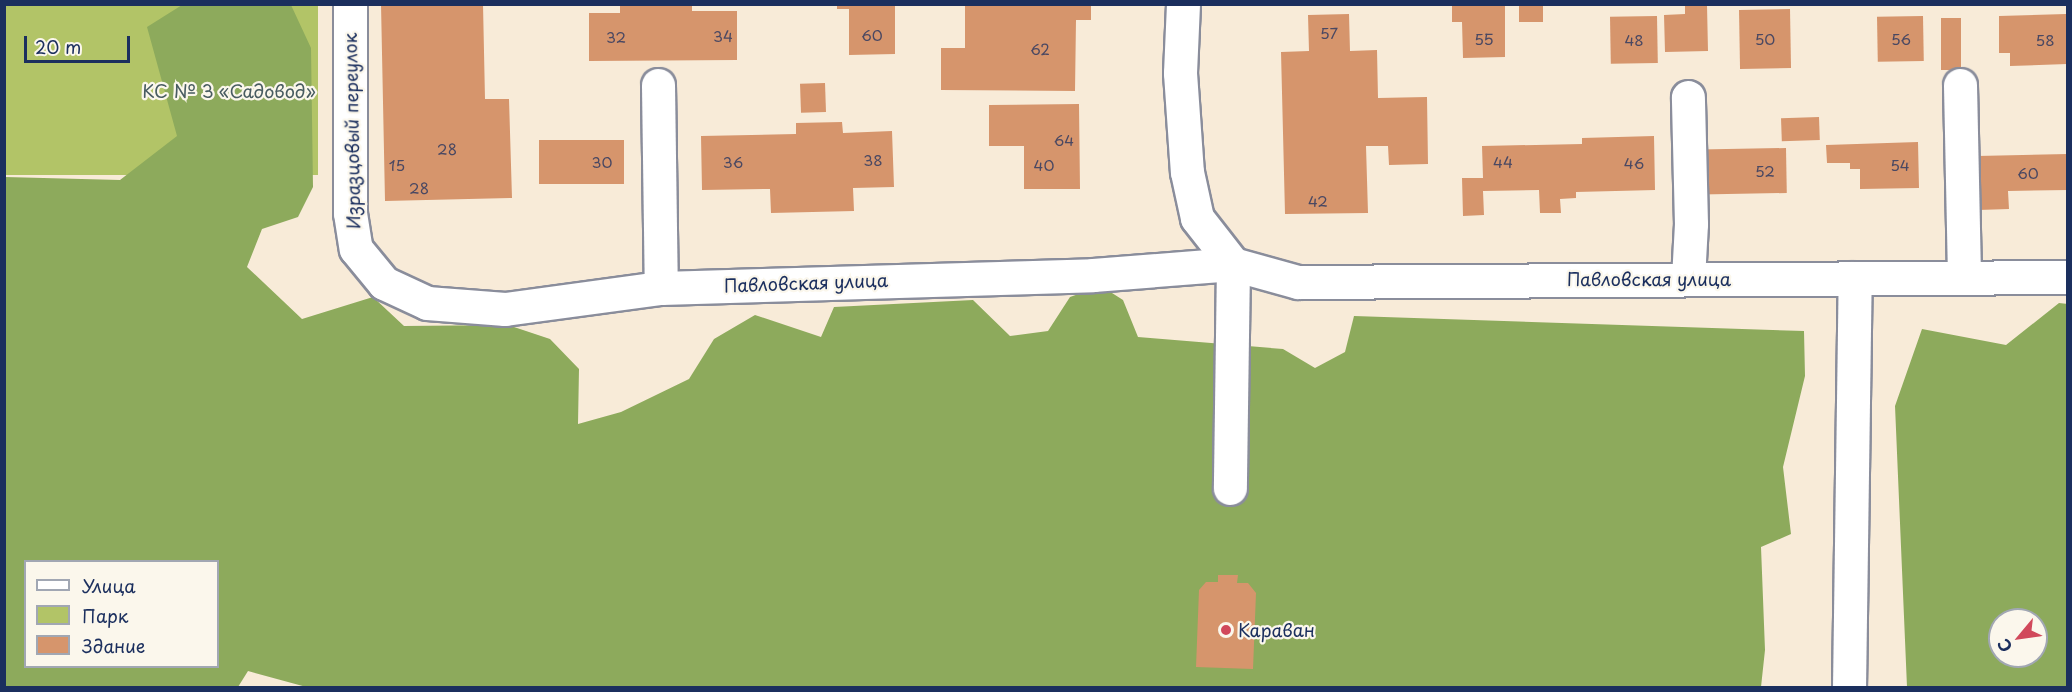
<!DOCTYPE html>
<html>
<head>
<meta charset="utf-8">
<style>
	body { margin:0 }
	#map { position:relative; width:2072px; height:692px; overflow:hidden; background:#f8ebd8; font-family:"Playpen Sans",sans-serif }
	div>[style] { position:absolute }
	.green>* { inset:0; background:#b2c467; transform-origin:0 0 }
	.forest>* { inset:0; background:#8daa5c }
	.building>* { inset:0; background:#d6956c; transform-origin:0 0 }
	.roads { filter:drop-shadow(2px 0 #8a8d9b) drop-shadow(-2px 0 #8a8d9b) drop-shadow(0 2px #8a8d9b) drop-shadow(0 -2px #8a8d9b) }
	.minor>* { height:33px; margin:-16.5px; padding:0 16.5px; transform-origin:16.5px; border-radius:16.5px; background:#fff }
	.major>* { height:33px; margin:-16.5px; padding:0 16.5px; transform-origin:16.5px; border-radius:16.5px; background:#fff }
	.dots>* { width:16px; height:16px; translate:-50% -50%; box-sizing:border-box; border:3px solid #fbf7ec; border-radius:50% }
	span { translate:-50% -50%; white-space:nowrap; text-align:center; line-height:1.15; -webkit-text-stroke:4.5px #fbf7ec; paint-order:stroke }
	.number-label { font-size:15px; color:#4a4862 }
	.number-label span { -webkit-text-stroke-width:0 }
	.park-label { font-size:18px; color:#485c61 }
	.street-label { font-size:18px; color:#1b2f5e }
	.poi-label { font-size:18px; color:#1b2f5e }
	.left { translate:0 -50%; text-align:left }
	.frame { position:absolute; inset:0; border:6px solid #1b2f5e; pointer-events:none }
	.legend { position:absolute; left:24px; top:560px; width:195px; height:108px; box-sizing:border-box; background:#fbf7ec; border:2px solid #a1a7b3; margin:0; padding:8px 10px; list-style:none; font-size:18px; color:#1b2f5e }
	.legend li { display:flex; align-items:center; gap:12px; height:30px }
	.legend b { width:30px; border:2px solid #a1a7b3 }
	.north { position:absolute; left:1988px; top:608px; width:60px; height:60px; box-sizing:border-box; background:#fbf7ec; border:2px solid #a1a7b3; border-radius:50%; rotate:241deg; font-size:16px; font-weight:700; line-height:24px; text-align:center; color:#1b2f5e }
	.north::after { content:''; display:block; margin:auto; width:21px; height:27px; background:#d1495b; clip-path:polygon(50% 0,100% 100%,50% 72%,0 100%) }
	.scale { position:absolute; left:24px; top:36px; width:106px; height:27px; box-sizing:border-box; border:3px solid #1b2f5e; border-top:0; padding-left:8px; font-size:18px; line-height:21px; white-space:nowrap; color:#1b2f5e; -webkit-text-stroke:4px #fbf7ec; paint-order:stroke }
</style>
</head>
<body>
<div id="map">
	<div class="green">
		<div style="left:5px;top:5px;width:313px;height:170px"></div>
	</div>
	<div class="forest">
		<div style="clip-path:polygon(evenodd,182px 5px,291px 5px,311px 48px,313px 187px,298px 217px,262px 229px,247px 267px,302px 319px,373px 297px,404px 326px,508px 325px,550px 339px,579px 369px,578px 424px,621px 412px,689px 379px,714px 339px,755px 315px,821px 337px,834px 307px,973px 300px,1010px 336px,1048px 331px,1070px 297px,1101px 286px,1123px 300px,1138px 337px,1283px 349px,1315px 368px,1345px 352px,1354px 316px,1804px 331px,1805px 376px,1783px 467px,1791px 534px,1761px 547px,1765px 650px,1761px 687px,310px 688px,248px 671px,238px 687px,5px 688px,5px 177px,120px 180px,177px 136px,147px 27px,182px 5px,26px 562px,218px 562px,218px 666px,26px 666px,26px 562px)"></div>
		<div style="clip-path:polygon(evenodd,2059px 303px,2068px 304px,2067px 686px,1907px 687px,1895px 406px,1922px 329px,2006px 345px,2059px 303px,2000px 620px,2036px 620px,2036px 656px,2000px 656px,2000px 620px)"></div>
	</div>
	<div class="building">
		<div style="clip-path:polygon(381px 4px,483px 4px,485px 99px,509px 99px,512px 198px,385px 201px)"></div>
		<div style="clip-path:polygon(620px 4px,692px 4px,692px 11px,737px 11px,737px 60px,589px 61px,589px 13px,620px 13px)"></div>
		<div style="clip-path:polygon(837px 4px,895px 4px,895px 54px,849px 55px,849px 9px,837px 9px)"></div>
		<div style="clip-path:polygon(965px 4px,1091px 4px,1091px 20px,1076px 20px,1075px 91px,941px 90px,941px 48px,965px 48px)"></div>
		<div style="clip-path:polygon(1452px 4px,1505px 4px,1505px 57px,1463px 58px,1462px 22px,1452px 22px)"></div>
		<div style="left:1519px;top:4px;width:24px;height:18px"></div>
		<div style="clip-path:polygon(1685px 5px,1707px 5px,1708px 51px,1665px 52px,1664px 15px,1685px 14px)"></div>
		<div style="left:1790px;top:9px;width:59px;height:51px;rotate:89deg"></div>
		<div style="clip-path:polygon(1349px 14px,1350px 51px,1377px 50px,1378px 98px,1427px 97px,1428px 164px,1389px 165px,1388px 146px,1366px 146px,1368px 213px,1285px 214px,1281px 52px,1309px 51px,1308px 15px)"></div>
		<div style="clip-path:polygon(2066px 14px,2067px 64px,2010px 66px,2010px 53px,1999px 53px,1999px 16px)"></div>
		<div style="left:1657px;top:16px;width:47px;height:47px;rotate:89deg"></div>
		<div style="left:1923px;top:16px;width:45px;height:46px;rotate:89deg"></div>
		<div style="left:1961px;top:18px;width:52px;height:20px;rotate:90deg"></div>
		<div style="left:825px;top:83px;width:29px;height:25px;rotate:88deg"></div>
		<div style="clip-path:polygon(1079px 104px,1080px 189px,1024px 189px,1024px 146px,989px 146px,989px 105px)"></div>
		<div style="left:1819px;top:117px;width:23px;height:38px;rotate:88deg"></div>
		<div style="clip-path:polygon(842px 122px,843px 133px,892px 131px,894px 187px,853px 188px,854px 211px,771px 213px,770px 189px,702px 190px,701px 136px,796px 134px,796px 123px)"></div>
		<div style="clip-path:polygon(1654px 136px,1655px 190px,1576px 192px,1576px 198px,1560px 199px,1561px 213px,1540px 213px,1539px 190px,1483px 191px,1484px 215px,1463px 216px,1462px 178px,1483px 178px,1482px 146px,1582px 144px,1582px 138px)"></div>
		<div style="left:539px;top:140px;width:85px;height:44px"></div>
		<div style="clip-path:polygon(1918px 142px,1919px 188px,1860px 189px,1860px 169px,1850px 169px,1850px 163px,1827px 163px,1826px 145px)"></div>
		<div style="left:1786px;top:148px;width:45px;height:86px;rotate:89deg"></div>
		<div style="clip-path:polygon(2068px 154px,2068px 190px,2008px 191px,2009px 209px,1978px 210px,1977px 156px)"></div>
		<div style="clip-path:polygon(1218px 575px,1238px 575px,1237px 583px,1248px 583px,1256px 593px,1253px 669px,1196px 667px,1199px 590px,1206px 582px,1218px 582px)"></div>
	</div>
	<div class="roads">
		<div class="minor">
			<div style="left:350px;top:4px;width:209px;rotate:90deg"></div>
			<div style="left:350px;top:213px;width:36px;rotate:81deg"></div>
			<div style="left:356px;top:249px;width:44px;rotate:50.5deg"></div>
			<div style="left:384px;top:283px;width:47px;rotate:24.9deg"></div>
			<div style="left:427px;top:303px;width:78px;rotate:4.4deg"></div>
			<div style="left:505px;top:309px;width:157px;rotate:-7.7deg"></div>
			<div style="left:661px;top:288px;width:432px;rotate:-1.7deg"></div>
			<div style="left:1093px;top:275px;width:140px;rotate:-4.5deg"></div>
			<div style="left:1233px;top:264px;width:224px;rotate:90.8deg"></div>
			<div style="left:658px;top:85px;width:203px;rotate:89.2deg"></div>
			<div style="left:1960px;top:85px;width:191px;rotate:88.8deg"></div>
			<div style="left:1688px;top:279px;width:55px;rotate:-86.9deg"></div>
			<div style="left:1691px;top:224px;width:127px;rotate:-91.4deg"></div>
			<div style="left:1849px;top:688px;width:410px;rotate:-89.2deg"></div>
		</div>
		<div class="major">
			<div style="left:1183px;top:4px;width:69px;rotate:92.5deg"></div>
			<div style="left:1180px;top:73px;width:99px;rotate:86deg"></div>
			<div style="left:1187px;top:172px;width:47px;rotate:77.7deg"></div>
			<div style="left:1197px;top:218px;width:58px;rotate:52deg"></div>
			<div style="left:1233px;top:264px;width:67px;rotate:15.5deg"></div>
			<div style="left:1298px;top:282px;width:770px;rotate:-0.37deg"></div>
		</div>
	</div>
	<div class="dots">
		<div style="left:1226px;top:630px;background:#d1495b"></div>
	</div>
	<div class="number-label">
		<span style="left:1329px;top:33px">57</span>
		<span style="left:872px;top:35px">60</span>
		<span style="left:723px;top:36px">34</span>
		<span style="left:616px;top:37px">32</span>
		<span style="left:1484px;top:39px">55</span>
		<span style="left:1765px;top:39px">50</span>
		<span style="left:1901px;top:39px">56</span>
		<span style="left:1634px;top:40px">48</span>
		<span style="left:2045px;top:40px">58</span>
		<span style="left:1040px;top:49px">62</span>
		<span style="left:1064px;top:140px">64</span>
		<span style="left:447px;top:149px">28</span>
		<span style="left:873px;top:160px">38</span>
		<span style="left:602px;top:162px">30</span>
		<span style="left:733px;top:162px">36</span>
		<span style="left:1503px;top:162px">44</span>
		<span style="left:1634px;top:163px">46</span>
		<span style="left:397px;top:165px">15</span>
		<span style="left:1044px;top:165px">40</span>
		<span style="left:1900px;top:165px">54</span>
		<span style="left:1765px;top:171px">52</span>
		<span style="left:2028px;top:173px">60</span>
		<span style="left:419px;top:188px">28</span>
		<span style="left:1318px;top:201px">42</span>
	</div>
	<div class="park-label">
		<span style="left:229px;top:91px">КС № 3 «Садовод»</span>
	</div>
	<div class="street-label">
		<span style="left:352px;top:131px;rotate:-91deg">Изразцовый переулок</span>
		<span style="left:1649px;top:279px">Павловская улица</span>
		<span style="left:806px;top:283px;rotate:-2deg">Павловская улица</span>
	</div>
	<div class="poi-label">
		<span class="left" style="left:1238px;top:630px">Караван</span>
	</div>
	<div class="frame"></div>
	<ul class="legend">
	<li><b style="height:8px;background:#fff"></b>Улица</li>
	<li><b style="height:16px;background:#b2c467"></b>Парк</li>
	<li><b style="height:16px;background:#d6956c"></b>Здание</li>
	</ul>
	<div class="north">С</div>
	<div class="scale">20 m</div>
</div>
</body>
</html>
